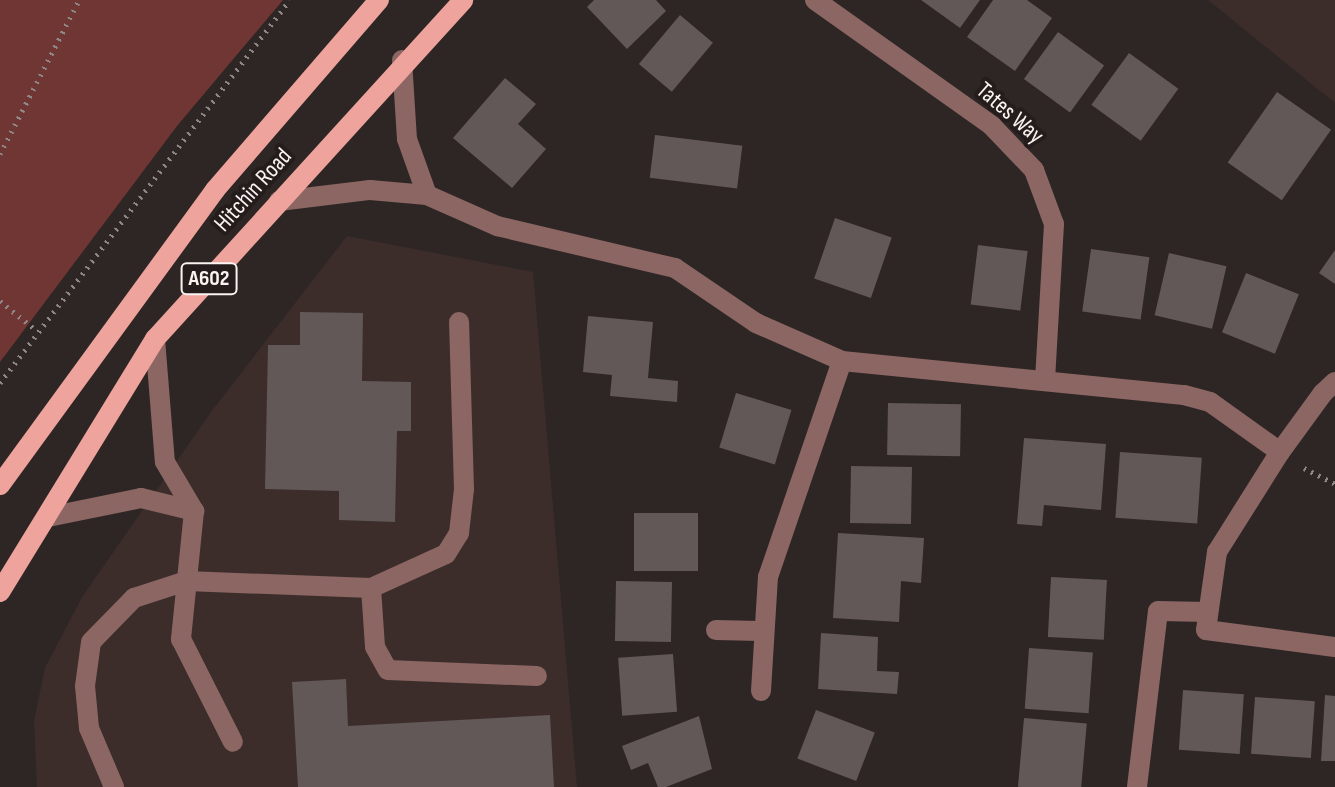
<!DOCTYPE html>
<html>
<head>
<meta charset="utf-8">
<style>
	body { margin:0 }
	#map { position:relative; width:1335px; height:787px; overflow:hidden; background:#2e2625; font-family:"Sofia Sans Condensed",sans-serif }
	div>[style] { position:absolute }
	.built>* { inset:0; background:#3c2d2b }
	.green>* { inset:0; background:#703633 }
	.building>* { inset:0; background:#615857; transform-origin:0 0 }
	.path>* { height:5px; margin-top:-2.5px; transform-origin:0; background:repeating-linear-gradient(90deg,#8e8786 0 2px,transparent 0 8px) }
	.lane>* { height:20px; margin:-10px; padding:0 10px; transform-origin:10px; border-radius:10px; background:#8b6663 }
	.street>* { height:20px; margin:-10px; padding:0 10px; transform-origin:10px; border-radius:10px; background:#8b6663 }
	.primary>* { height:20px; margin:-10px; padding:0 10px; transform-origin:10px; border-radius:10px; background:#eea39c }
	span { translate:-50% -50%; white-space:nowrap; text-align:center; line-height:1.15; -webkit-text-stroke:8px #241d1c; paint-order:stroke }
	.shield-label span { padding:2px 6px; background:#241d1c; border:2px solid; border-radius:6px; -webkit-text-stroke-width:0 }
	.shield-label { font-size:22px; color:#f9f3f2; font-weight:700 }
	.street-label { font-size:24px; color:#f9f3f2 }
</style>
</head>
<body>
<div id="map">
	<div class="built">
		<div style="clip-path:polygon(1208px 0,1335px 0,1335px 103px)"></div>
		<div style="clip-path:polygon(347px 236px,533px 272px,577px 787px,37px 787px,34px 721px,45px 668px,82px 597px,211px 412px)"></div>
	</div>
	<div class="green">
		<div style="clip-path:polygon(0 0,283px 0,177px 126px,0 362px)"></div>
	</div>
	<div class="building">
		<div style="clip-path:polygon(594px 0,656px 0,666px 11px,627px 49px,587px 7px)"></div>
		<div style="clip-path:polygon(921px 0,980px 0,960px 28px)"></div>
		<div style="clip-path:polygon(993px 0,1027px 0,1052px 18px,1015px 71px,967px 37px)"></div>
		<div style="left:680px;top:15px;width:43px;height:64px;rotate:40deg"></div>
		<div style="left:1058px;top:32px;width:57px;height:58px;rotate:36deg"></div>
		<div style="left:1129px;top:53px;width:61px;height:64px;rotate:36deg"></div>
		<div style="clip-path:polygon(505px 78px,536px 104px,518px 124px,546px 149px,512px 188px,453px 138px)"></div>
		<div style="left:1277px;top:92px;width:66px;height:86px;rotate:35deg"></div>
		<div style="left:655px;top:135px;width:88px;height:43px;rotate:7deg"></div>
		<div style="left:835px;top:218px;width:60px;height:64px;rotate:19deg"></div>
		<div style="left:978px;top:245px;width:50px;height:60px;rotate:7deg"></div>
		<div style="left:1091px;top:249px;width:59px;height:63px;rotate:8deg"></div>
		<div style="clip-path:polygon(1335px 250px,1335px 284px,1319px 273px)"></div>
		<div style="left:1169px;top:253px;width:59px;height:64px;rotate:13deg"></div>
		<div style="left:1246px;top:273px;width:57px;height:64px;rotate:22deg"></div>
		<div style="clip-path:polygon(300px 312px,363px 313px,362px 381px,411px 382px,411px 431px,397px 431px,395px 522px,339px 520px,339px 491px,265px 489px,268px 345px,300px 345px)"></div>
		<div style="clip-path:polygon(588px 316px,653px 322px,648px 378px,678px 381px,677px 402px,610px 396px,612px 375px,583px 372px)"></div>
		<div style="left:736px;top:393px;width:58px;height:57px;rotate:17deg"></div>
		<div style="left:888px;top:403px;width:73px;height:52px;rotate:1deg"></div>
		<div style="clip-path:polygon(1024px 438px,1106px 444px,1101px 510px,1044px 505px,1042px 526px,1017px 524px)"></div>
		<div style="left:1120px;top:452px;width:82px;height:66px;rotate:4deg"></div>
		<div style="left:851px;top:466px;width:61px;height:57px;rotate:1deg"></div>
		<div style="left:634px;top:513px;width:64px;height:58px"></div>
		<div style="clip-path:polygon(838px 533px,924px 538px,921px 583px,901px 581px,899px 622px,833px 618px)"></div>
		<div style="left:1051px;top:577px;width:56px;height:60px;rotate:3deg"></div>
		<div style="left:616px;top:581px;width:56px;height:60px;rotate:1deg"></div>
		<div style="clip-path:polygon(821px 633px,878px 637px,877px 671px,899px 672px,897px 694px,818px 689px)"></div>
		<div style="left:1029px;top:648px;width:64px;height:61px;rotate:4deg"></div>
		<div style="left:673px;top:654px;width:58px;height:55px;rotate:86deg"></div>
		<div style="clip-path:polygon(346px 679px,348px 726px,550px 715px,554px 787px,298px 787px,292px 682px)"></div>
		<div style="left:1183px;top:690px;width:61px;height:60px;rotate:4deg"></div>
		<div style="clip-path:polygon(1325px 695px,1335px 696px,1335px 761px,1321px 761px)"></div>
		<div style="left:1255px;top:697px;width:60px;height:57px;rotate:4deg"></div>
		<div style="left:816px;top:710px;width:63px;height:52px;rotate:21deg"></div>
		<div style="clip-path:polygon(699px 716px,712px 769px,666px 787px,658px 787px,648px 763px,631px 770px,622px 746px)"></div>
		<div style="left:1024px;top:718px;width:63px;height:69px;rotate:5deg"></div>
	</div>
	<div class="path">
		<div style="left:0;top:154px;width:173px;rotate:-62.8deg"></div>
		<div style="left:0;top:301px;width:46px;rotate:38.9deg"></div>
		<div style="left:0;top:383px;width:480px;rotate:-52.9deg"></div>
		<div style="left:1304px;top:468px;width:35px;rotate:27deg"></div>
	</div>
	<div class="lane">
		<div style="left:155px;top:339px;width:123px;rotate:85.4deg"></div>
		<div style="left:165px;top:462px;width:57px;rotate:59.4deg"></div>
		<div style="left:194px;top:511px;width:129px;rotate:95.8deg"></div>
		<div style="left:181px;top:639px;width:115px;rotate:63.2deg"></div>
		<div style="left:1323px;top:393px;width:16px;rotate:-43deg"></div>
		<div style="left:48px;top:517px;width:95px;rotate:-11.5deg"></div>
		<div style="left:141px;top:498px;width:55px;rotate:13.8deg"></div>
		<div style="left:371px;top:588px;width:59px;rotate:86.1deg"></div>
		<div style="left:375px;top:647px;width:26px;rotate:61deg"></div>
		<div style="left:388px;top:670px;width:149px;rotate:2.3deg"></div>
		<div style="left:1206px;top:630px;width:130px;rotate:7.5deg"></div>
		<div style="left:114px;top:787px;width:64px;rotate:-113deg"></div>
		<div style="left:89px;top:728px;width:42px;rotate:-95.4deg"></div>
		<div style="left:85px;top:686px;width:44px;rotate:-82.2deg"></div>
		<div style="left:91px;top:642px;width:62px;rotate:-45.7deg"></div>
		<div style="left:134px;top:598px;width:55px;rotate:-18.1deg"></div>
		<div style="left:186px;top:581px;width:185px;rotate:2.2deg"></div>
		<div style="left:371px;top:588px;width:82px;rotate:-24.4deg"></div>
		<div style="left:446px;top:554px;width:25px;rotate:-58deg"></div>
		<div style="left:459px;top:533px;width:44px;rotate:-83.5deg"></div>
		<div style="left:464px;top:489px;width:167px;rotate:-91.7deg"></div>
		<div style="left:1137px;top:787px;width:177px;rotate:-83.2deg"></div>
		<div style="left:1158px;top:611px;width:50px;rotate:1.1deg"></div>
	</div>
	<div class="street">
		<div style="left:815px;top:0;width:217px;rotate:35.4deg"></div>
		<div style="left:992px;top:126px;width:61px;rotate:46.3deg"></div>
		<div style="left:1034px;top:170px;width:58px;rotate:69.7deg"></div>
		<div style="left:1054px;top:224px;width:157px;rotate:93.3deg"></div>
		<div style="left:402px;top:60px;width:79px;rotate:86.4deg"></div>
		<div style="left:407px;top:139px;width:59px;rotate:70.3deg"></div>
		<div style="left:279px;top:201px;width:92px;rotate:-6.9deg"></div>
		<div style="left:370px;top:190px;width:57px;rotate:5deg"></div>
		<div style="left:427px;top:195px;width:77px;rotate:23.9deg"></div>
		<div style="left:497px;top:226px;width:183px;rotate:13.3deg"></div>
		<div style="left:675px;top:268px;width:98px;rotate:34.2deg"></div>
		<div style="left:756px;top:323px;width:94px;rotate:23.8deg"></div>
		<div style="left:842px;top:361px;width:344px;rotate:5.7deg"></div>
		<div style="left:1184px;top:395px;width:27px;rotate:15deg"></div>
		<div style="left:1210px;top:402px;width:86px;rotate:35.5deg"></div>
		<div style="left:1280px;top:452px;width:73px;rotate:-53.9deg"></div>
		<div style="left:716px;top:630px;width:44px;rotate:1.3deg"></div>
		<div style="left:1206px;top:630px;width:79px;rotate:-82deg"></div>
		<div style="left:1217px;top:552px;width:118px;rotate:-57.8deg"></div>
		<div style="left:761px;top:691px;width:114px;rotate:-86.5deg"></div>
		<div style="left:768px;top:577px;width:228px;rotate:-71.1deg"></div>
	</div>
	<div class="primary">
		<div style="left:0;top:485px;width:365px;rotate:-53.9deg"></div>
		<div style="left:215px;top:190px;width:251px;rotate:-49.2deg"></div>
		<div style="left:0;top:592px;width:297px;rotate:-58.5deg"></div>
		<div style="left:155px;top:339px;width:458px;rotate:-47.7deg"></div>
	</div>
	<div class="shield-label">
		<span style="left:209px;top:279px">A602</span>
	</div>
	<div class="street-label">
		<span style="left:1010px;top:113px;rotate:41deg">Tates Way</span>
		<span style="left:253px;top:190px;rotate:-48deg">Hitchin Road</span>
	</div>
</div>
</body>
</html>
